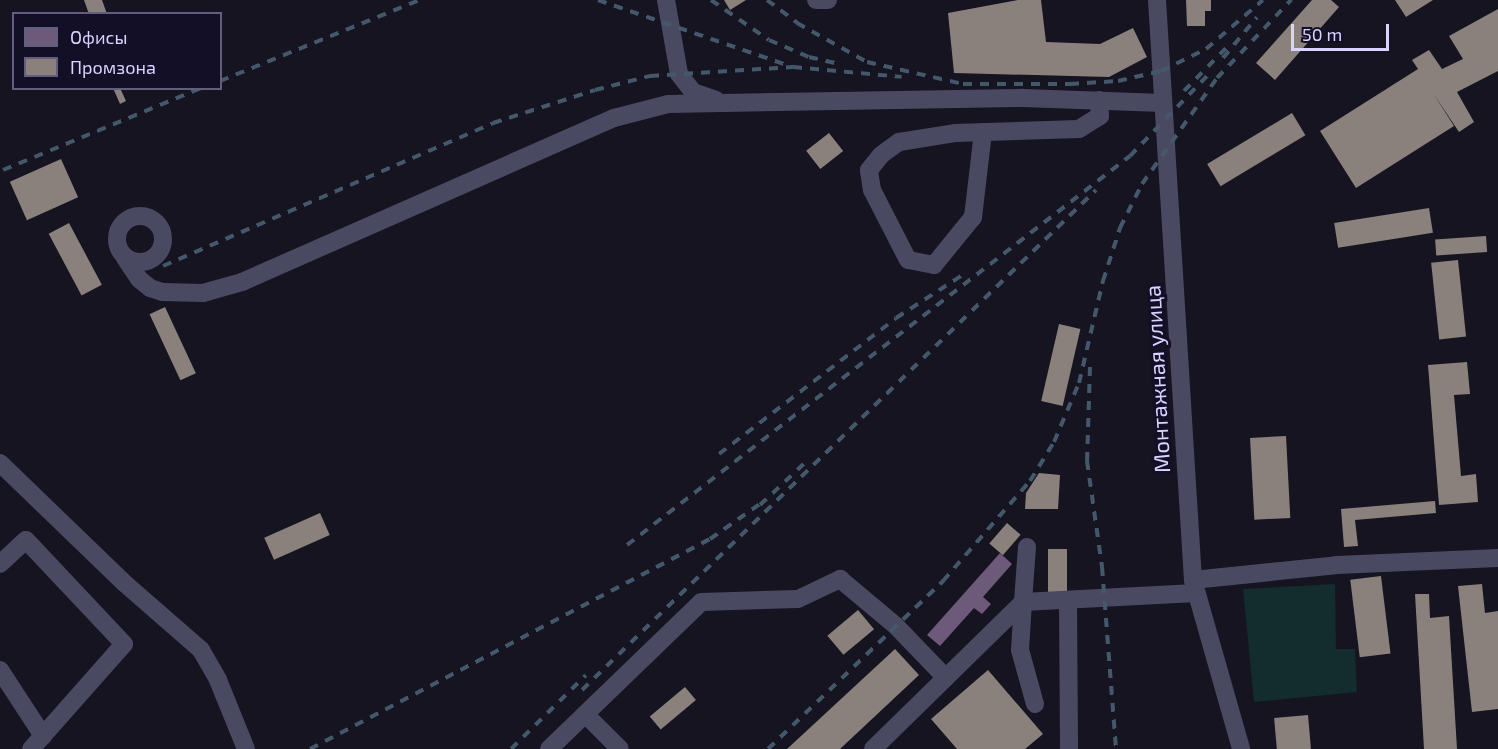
<!DOCTYPE html>
<html>
<head>
<meta charset="utf-8">
<style>
	body { margin:0 }
	#map { position:relative; width:1498px; height:749px; overflow:hidden; background:#161421; font-family:"Exo 2",sans-serif }
	div>[style] { position:absolute }
	.green>* { inset:0; background:#132c2d }
	.offices>* { inset:0; background:#6d597a }
	.industry>* { inset:0; background:#8a817c; transform-origin:0 0 }
	.minor>* { height:18px; margin:-9px; padding:0 9px; transform-origin:9px; border-radius:9px; background:#4a4962 }
	.minor>.ring { margin:-9px; padding:0; box-sizing:content-box; background:none; border:18px solid #4a4962; border-radius:50% }
	.rail>* { height:4px; margin-top:-2px; transform-origin:0; background:repeating-linear-gradient(90deg,#43596b 0 9px,transparent 0 17px) }
	span { translate:-50% -50%; white-space:nowrap; text-align:center; line-height:1.15; -webkit-text-stroke:6px #130f26; paint-order:stroke }
	.street-label { font-size:22px; color:#d9d4ff }
	.legend { position:absolute; left:12px; top:12px; width:210px; height:78px; box-sizing:border-box; background:#130f26; border:2px solid #625e7d; margin:0; padding:8px 10px; list-style:none; font-size:18px; color:#d9d4ff }
	.legend li { display:flex; align-items:center; gap:12px; height:30px }
	.legend b { width:30px; border:2px solid #625e7d }
	.scale { position:absolute; left:1291px; top:24px; width:98px; height:27px; box-sizing:border-box; border:3px solid #d9d4ff; border-top:0; padding-left:8px; font-size:18px; line-height:21px; white-space:nowrap; color:#d9d4ff; -webkit-text-stroke:4px #130f26; paint-order:stroke }
</style>
</head>
<body>
<div id="map">
	<div class="green">
		<div style="clip-path:polygon(1335px 584px,1336px 649px,1355px 649px,1357px 692px,1254px 702px,1243px 589px)"></div>
	</div>
	<div class="offices">
		<div style="clip-path:polygon(1000px 553px,1012px 564px,983px 597px,991px 604px,982px 614px,974px 608px,940px 646px,927px 635px)"></div>
	</div>
	<div class="industry">
		<div style="clip-path:polygon(84px 0,102px 0,107px 14px,89px 14px)"></div>
		<div style="clip-path:polygon(724px 0,746px 0,730px 10px)"></div>
		<div style="clip-path:polygon(1018px 0,1041px 0,1046px 42px,1100px 44px,1133px 28px,1147px 57px,1109px 77px,954px 73px,948px 13px)"></div>
		<div style="clip-path:polygon(1186px 0,1211px 0,1211px 11px,1205px 11px,1205px 26px,1187px 26px)"></div>
		<div style="clip-path:polygon(1312px 0,1331px 0,1339px 7px,1275px 80px,1256px 63px)"></div>
		<div style="clip-path:polygon(1395px 0,1433px 0,1406px 17px)"></div>
		<div style="clip-path:polygon(1498px 9px,1498px 71px,1457px 92px,1474px 122px,1459px 132px,1433px 93px,1454px 126px,1356px 188px,1320px 131px,1418px 69px,1412px 60px,1429px 50px,1442px 69px,1463px 59px,1449px 36px)"></div>
		<div style="clip-path:polygon(113px 88px,120px 88px,126px 101px,120px 104px)"></div>
		<div style="left:1292px;top:113px;width:26px;height:99px;rotate:59deg"></div>
		<div style="left:829px;top:133px;width:23px;height:29px;rotate:52deg"></div>
		<div style="left:61px;top:159px;width:42px;height:56px;rotate:66deg"></div>
		<div style="left:1429px;top:208px;width:25px;height:96px;rotate:81deg"></div>
		<div style="left:69px;top:223px;width:70px;height:23px;rotate:62deg"></div>
		<div style="left:1486px;top:236px;width:16px;height:51px;rotate:86deg"></div>
		<div style="left:1458px;top:260px;width:77px;height:27px;rotate:84deg"></div>
		<div style="left:165px;top:307px;width:73px;height:17px;rotate:65deg"></div>
		<div style="left:1059px;top:324px;width:22px;height:79px;rotate:13deg"></div>
		<div style="clip-path:polygon(1467px 362px,1470px 394px,1454px 395px,1461px 476px,1476px 474px,1478px 502px,1439px 505px,1428px 365px)"></div>
		<div style="left:1286px;top:436px;width:82px;height:36px;rotate:87deg"></div>
		<div style="clip-path:polygon(1039px 473px,1060px 475px,1058px 509px,1025px 509px,1026px 493px)"></div>
		<div style="clip-path:polygon(1435px 501px,1436px 513px,1355px 520px,1358px 546px,1344px 547px,1341px 509px)"></div>
		<div style="left:320px;top:513px;width:24px;height:61px;rotate:66deg"></div>
		<div style="left:1007px;top:523px;width:18px;height:27px;rotate:41deg"></div>
		<div style="left:1048px;top:549px;width:19px;height:43px"></div>
		<div style="left:1381px;top:576px;width:78px;height:31px;rotate:83deg"></div>
		<div style="clip-path:polygon(1482px 584px,1485px 613px,1498px 611px,1498px 709px,1472px 712px,1458px 586px)"></div>
		<div style="clip-path:polygon(1415px 594px,1429px 594px,1430px 618px,1449px 616px,1457px 749px,1424px 749px)"></div>
		<div style="left:858px;top:610px;width:25px;height:40px;rotate:50deg"></div>
		<div style="clip-path:polygon(895px 649px,919px 675px,840px 749px,787px 749px)"></div>
		<div style="clip-path:polygon(988px 670px,1043px 734px,1025px 749px,957px 749px,931px 719px)"></div>
		<div style="left:685px;top:687px;width:17px;height:46px;rotate:50deg"></div>
		<div style="left:1308px;top:715px;width:34px;height:34px;rotate:85deg"></div>
	</div>
	<div class="minor">
		<div style="left:666px;top:0;width:75px;rotate:80deg"></div>
		<div style="left:679px;top:74px;width:23px;rotate:52deg"></div>
		<div style="left:693px;top:92px;width:24px;rotate:19deg"></div>
		<div style="left:816px;top:0;width:12px"></div>
		<div style="left:1157px;top:0;width:581px;rotate:86.45deg"></div>
		<div style="left:1193px;top:580px;width:176px;rotate:74.1deg"></div>
		<div style="left:983px;top:132px;width:86px;rotate:96.7deg"></div>
		<div style="left:973px;top:217px;width:62px;rotate:129.1deg"></div>
		<div style="left:934px;top:265px;width:26px;rotate:-169deg"></div>
		<div style="left:908px;top:260px;width:79px;rotate:-117.2deg"></div>
		<div style="left:872px;top:190px;width:20px;rotate:-99deg"></div>
		<div style="left:869px;top:170px;width:19px;rotate:-51deg"></div>
		<div style="left:881px;top:155px;width:22px;rotate:-36deg"></div>
		<div style="left:899px;top:142px;width:58px;rotate:-9deg"></div>
		<div style="left:956px;top:133px;width:123px;rotate:-1.9deg"></div>
		<div style="left:1079px;top:129px;width:25px;rotate:-32deg"></div>
		<div style="left:1100px;top:116px;width:16px;rotate:-94deg"></div>
		<div class="ring" style="left:117px;top:216px;width:28px;height:28px"></div>
		<div style="left:125px;top:258px;width:25px;rotate:56deg"></div>
		<div style="left:139px;top:279px;width:14px;rotate:39deg"></div>
		<div style="left:150px;top:288px;width:13px;rotate:18deg"></div>
		<div style="left:162px;top:292px;width:41px;rotate:1.4deg"></div>
		<div style="left:203px;top:293px;width:41px;rotate:-15.8deg"></div>
		<div style="left:242px;top:282px;width:407px;rotate:-23.8deg"></div>
		<div style="left:614px;top:118px;width:56px;rotate:-14.5deg"></div>
		<div style="left:668px;top:104px;width:355px;rotate:-1deg"></div>
		<div style="left:1023px;top:98px;width:140px;rotate:2deg"></div>
		<div style="left:0;top:463px;width:170px;rotate:44deg"></div>
		<div style="left:122px;top:581px;width:105px;rotate:41.1deg"></div>
		<div style="left:201px;top:650px;width:34px;rotate:60deg"></div>
		<div style="left:218px;top:680px;width:74px;rotate:67.9deg"></div>
		<div style="left:1027px;top:547px;width:55px;rotate:94.2deg"></div>
		<div style="left:1023px;top:602px;width:173px;rotate:-3deg"></div>
		<div style="left:0;top:564px;width:35px;rotate:-43deg"></div>
		<div style="left:26px;top:540px;width:143px;rotate:46.7deg"></div>
		<div style="left:124px;top:644px;width:140px;rotate:131.5deg"></div>
		<div style="left:1193px;top:580px;width:145px;rotate:-5.9deg"></div>
		<div style="left:1337px;top:565px;width:161px;rotate:-2.5deg"></div>
		<div style="left:1068px;top:601px;width:148px;rotate:89.6deg"></div>
		<div style="left:1023px;top:602px;width:48px;rotate:93.6deg"></div>
		<div style="left:1020px;top:650px;width:56px;rotate:74.5deg"></div>
		<div style="left:0;top:670px;width:79px;rotate:56.9deg"></div>
		<div style="left:585px;top:714px;width:49px;rotate:45deg"></div>
		<div style="left:549px;top:749px;width:211px;rotate:-44deg"></div>
		<div style="left:701px;top:602px;width:97px;rotate:-1.8deg"></div>
		<div style="left:798px;top:599px;width:47px;rotate:-25.5deg"></div>
		<div style="left:840px;top:579px;width:73px;rotate:40deg"></div>
		<div style="left:896px;top:626px;width:72px;rotate:46.1deg"></div>
		<div style="left:873px;top:749px;width:210px;rotate:-44.4deg"></div>
	</div>
	<div class="rail">
		<div style="left:598px;top:0;width:206px;rotate:19deg"></div>
		<div style="left:793px;top:67px;width:109px;rotate:5.2deg"></div>
		<div style="left:711px;top:0;width:70px;rotate:34.6deg"></div>
		<div style="left:769px;top:40px;width:43px;rotate:23deg"></div>
		<div style="left:809px;top:57px;width:31px;rotate:13deg"></div>
		<div style="left:767px;top:0;width:38px;rotate:37deg"></div>
		<div style="left:797px;top:23px;width:80px;rotate:29.1deg"></div>
		<div style="left:867px;top:62px;width:98px;rotate:12.9deg"></div>
		<div style="left:963px;top:84px;width:107px"></div>
		<div style="left:1070px;top:84px;width:48px;rotate:-3.6deg"></div>
		<div style="left:1118px;top:81px;width:44px;rotate:-13.1deg"></div>
		<div style="left:1161px;top:71px;width:50px;rotate:-26.1deg"></div>
		<div style="left:1206px;top:49px;width:75px;rotate:-40.7deg"></div>
		<div style="left:1223px;top:58px;width:53px;rotate:-50.3deg"></div>
		<div style="left:220px;top:81px;width:215px;rotate:-22.1deg"></div>
		<div style="left:1184px;top:91px;width:60px;rotate:-45.7deg"></div>
		<div style="left:3px;top:170px;width:214px;rotate:-22.5deg"></div>
		<div style="left:163px;top:266px;width:360px;rotate:-23.4deg"></div>
		<div style="left:493px;top:123px;width:107px;rotate:-17.9deg"></div>
		<div style="left:595px;top:90px;width:57px;rotate:-14.3deg"></div>
		<div style="left:650px;top:76px;width:143px;rotate:-3.6deg"></div>
		<div style="left:1090px;top:367px;width:94px;rotate:91.8deg"></div>
		<div style="left:1087px;top:461px;width:107px;rotate:81.9deg"></div>
		<div style="left:1102px;top:567px;width:183px;rotate:85.6deg"></div>
		<div style="left:719px;top:454px;width:223px;rotate:-37.5deg"></div>
		<div style="left:896px;top:318px;width:85px;rotate:-32.9deg"></div>
		<div style="left:760px;top:505px;width:66px;rotate:-43.2deg"></div>
		<div style="left:627px;top:545px;width:636px;rotate:-37.72deg"></div>
		<div style="left:1130px;top:156px;width:114px;rotate:-46.1deg"></div>
		<div style="left:582px;top:690px;width:717px;rotate:-44.21deg"></div>
		<div style="left:310px;top:749px;width:452px;rotate:-27.7deg"></div>
		<div style="left:710px;top:539px;width:66px;rotate:-35.1deg"></div>
		<div style="left:511px;top:749px;width:105px;rotate:-44.6deg"></div>
		<div style="left:768px;top:749px;width:243px;rotate:-43.8deg"></div>
		<div style="left:943px;top:581px;width:133px;rotate:-49deg"></div>
		<div style="left:1030px;top:481px;width:46px;rotate:-58.4deg"></div>
		<div style="left:1054px;top:442px;width:64px;rotate:-67deg"></div>
		<div style="left:1079px;top:383px;width:105px;rotate:-76.8deg"></div>
		<div style="left:1103px;top:281px;width:56px;rotate:-72.2deg"></div>
		<div style="left:1120px;top:228px;width:49px;rotate:-63.4deg"></div>
		<div style="left:1142px;top:184px;width:130px;rotate:-54.7deg"></div>
		<div style="left:1217px;top:78px;width:108px;rotate:-46.5deg"></div>
	</div>
	<div class="street-label">
		<span style="left:1157px;top:379px;rotate:-93deg">Монтажная улица</span>
	</div>
	<ul class="legend">
	<li><b style="height:16px;background:#6d597a"></b>Офисы</li>
	<li><b style="height:16px;background:#8a817c"></b>Промзона</li>
	</ul>
	<div class="scale">50 m</div>
</div>
</body>
</html>
